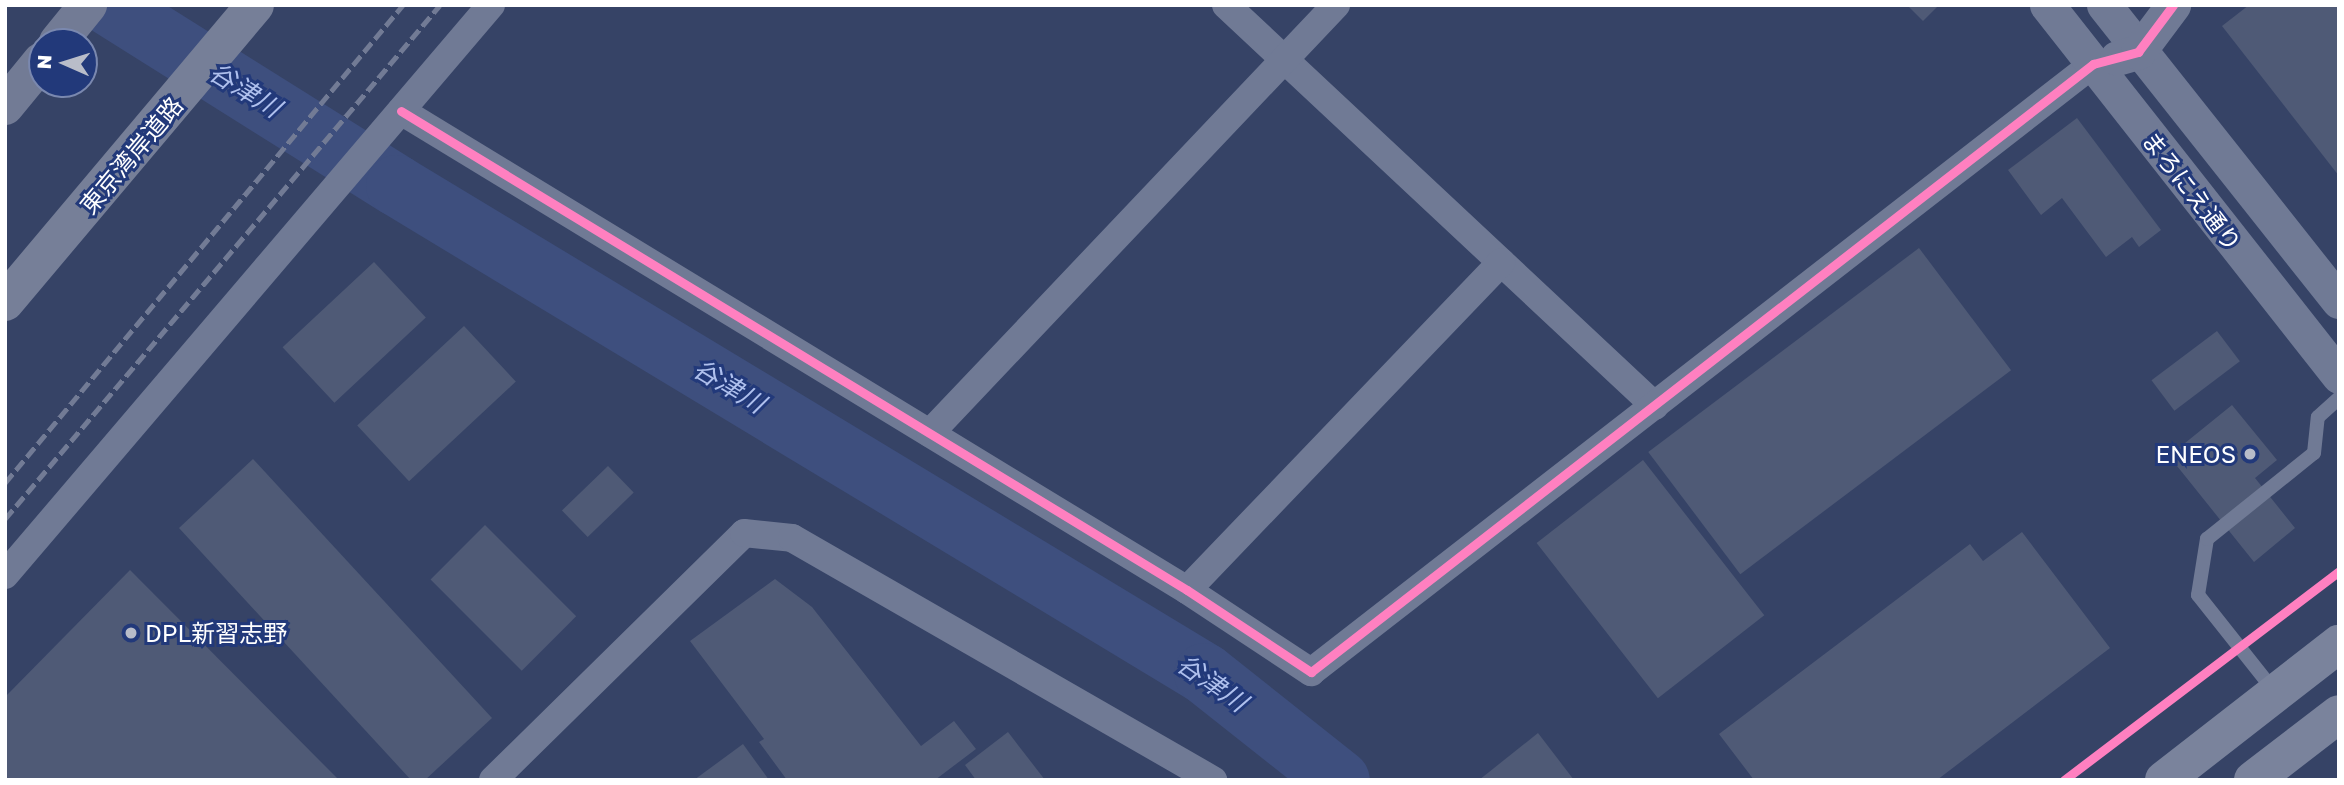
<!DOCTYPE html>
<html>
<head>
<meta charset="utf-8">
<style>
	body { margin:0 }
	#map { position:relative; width:2344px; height:785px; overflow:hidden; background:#364366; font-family:"Golos Text","Noto Sans JP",sans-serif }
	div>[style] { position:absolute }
	.river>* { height:61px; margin:-30.5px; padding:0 30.5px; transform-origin:30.5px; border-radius:30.5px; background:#3e4f7e }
	.building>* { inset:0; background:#4f5a76; transform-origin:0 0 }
	.service>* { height:14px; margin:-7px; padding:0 7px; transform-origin:7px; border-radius:7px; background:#707a95 }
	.minor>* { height:28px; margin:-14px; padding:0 14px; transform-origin:14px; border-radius:14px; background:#707a95 }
	.tertiary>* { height:35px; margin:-17.5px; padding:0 17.5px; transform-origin:17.5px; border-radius:17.5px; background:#707a95 }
	.primary>* { height:38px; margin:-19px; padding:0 19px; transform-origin:19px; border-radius:19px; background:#7a839c }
	.trunk>* { height:38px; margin:-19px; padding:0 19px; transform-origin:19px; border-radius:19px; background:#767f98 }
	.motorway>* { height:38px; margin:-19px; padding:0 19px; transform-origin:19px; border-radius:19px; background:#727b95 }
	.rail>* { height:5px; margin-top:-2.5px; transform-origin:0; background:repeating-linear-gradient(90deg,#727b95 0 12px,transparent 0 17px) }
	.cycleway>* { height:9px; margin:-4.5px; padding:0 4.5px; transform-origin:4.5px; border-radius:4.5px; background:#ff80c0 }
	.dots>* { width:19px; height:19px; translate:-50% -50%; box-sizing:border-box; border:4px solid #22397a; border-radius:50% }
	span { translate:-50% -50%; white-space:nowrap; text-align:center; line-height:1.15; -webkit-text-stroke:6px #22397a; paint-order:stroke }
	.street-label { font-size:24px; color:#fff }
	.poi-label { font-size:24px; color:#fff }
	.right { translate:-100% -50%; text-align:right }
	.left { translate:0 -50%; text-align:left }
	.water-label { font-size:26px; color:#afc0ed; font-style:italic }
	.frame { position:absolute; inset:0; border:7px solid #fff; pointer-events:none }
	.north { position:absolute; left:28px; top:28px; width:70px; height:70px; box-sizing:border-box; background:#22397a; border:2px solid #7a88af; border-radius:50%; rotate:273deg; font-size:19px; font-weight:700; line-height:28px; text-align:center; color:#fff }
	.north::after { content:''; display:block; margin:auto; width:24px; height:32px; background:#b9bdc9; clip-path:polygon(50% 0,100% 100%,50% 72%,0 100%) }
</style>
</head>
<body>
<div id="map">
	<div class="river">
		<div style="left:109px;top:5px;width:339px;rotate:32.1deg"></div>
		<div style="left:396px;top:185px;width:944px;rotate:31.13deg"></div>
		<div style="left:1204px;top:673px;width:172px;rotate:38.4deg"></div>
	</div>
	<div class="building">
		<div style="clip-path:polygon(1907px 5px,1939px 5px,1923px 21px)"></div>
		<div style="clip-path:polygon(2249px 5px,2339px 5px,2339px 176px,2222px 26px)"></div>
		<div style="clip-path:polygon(2077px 118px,2161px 230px,2139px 247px,2132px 237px,2106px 257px,2062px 198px,2041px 215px,2008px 170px)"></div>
		<div style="left:1919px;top:248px;width:153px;height:339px;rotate:53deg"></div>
		<div style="left:374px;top:262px;width:76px;height:125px;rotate:47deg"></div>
		<div style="left:464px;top:326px;width:76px;height:146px;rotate:47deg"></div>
		<div style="left:2217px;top:331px;width:38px;height:82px;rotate:53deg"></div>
		<div style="clip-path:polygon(2232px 405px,2277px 460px,2255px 478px,2295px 528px,2254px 562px,2169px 456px)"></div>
		<div style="clip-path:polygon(253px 459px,492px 718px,425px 780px,411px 780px,179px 528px)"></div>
		<div style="left:1643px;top:460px;width:197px;height:135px;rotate:52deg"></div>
		<div style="left:608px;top:466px;width:37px;height:64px;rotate:46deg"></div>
		<div style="left:485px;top:525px;width:129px;height:77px;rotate:45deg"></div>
		<div style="clip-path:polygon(2022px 532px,2110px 648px,1937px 780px,1754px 780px,1719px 734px,1970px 544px,1983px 561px)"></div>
		<div style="clip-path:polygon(130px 570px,339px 780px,5px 780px,5px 697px)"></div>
		<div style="clip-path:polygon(775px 579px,812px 607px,921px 746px,954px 721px,976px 749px,935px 780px,787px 780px,759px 742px,764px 739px,690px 641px)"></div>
		<div style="clip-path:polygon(1008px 732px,1045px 780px,976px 780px,965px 765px)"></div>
		<div style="clip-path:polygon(1538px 733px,1574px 780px,1479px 780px)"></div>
		<div style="clip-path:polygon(743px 744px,769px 780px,694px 780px)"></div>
	</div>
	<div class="service">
		<div style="left:2275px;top:692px;width:124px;rotate:-128.4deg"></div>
		<div style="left:2198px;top:595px;width:57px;rotate:-80.9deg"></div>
		<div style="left:2207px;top:539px;width:137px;rotate:-38.8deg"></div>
		<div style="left:2314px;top:453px;width:36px;rotate:-84deg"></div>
		<div style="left:2318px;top:417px;width:28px;rotate:-42deg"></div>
	</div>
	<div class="minor">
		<div style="left:1226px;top:5px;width:587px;rotate:43.07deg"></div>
		<div style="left:401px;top:111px;width:920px;rotate:31.36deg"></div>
		<div style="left:1187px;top:590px;width:149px;rotate:33.5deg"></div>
		<div style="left:1311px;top:672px;width:991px;rotate:-37.86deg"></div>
		<div style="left:930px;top:433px;width:590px;rotate:-46.51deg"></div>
		<div style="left:5px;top:575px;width:749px;rotate:-49.55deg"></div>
		<div style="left:1187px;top:590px;width:454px;rotate:-46.2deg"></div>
		<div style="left:493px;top:780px;width:352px;rotate:-44.5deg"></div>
		<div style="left:744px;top:533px;width:48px;rotate:5.9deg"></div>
		<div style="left:792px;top:538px;width:486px;rotate:29.9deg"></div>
	</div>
	<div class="tertiary">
		<div style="left:2047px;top:5px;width:472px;rotate:51.8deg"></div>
		<div style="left:2104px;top:5px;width:378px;rotate:51.6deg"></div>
		<div style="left:2117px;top:58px;width:22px;rotate:-16deg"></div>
		<div style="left:2138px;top:52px;width:59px;rotate:-53.3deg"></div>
	</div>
	<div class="primary">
		<div style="left:2164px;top:780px;width:222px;rotate:-37.9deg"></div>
		<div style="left:2253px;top:780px;width:108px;rotate:-37.5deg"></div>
	</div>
	<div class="trunk">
		<div style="left:5px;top:302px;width:388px;rotate:-49.9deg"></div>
	</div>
	<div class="motorway">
		<div style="left:58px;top:42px;width:48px;rotate:-51deg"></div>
		<div style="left:5px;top:106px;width:58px;rotate:-50.6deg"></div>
	</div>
	<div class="rail">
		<div style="left:5px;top:483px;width:622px;rotate:-50.22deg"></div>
		<div style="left:5px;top:519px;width:673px;rotate:-49.76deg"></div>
	</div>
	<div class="cycleway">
		<div style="left:401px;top:111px;width:920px;rotate:31.36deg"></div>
		<div style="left:1187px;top:590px;width:149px;rotate:33.5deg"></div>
		<div style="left:1311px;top:672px;width:991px;rotate:-37.86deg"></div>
		<div style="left:2093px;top:64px;width:47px;rotate:-14.9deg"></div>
		<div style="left:2138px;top:52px;width:59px;rotate:-53.3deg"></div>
		<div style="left:2064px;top:780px;width:345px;rotate:-37.2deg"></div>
	</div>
	<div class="dots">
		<div style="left:2250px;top:454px;background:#b9bdc9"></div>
		<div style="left:131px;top:633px;background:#b9bdc9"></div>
	</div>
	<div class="street-label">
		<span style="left:131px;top:155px;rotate:-50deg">東京湾岸道路</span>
		<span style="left:2192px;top:191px;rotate:52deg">まろにえ通り</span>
	</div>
	<div class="poi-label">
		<span class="right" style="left:2236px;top:454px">ENEOS</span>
		<span class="left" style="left:145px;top:633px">DPL新習志野</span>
	</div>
	<div class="water-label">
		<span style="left:245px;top:90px;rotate:32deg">谷津川</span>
		<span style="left:729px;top:386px;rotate:31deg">谷津川</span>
		<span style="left:1212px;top:683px;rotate:35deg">谷津川</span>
	</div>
	<div class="frame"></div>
	<div class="north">N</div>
</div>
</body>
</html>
